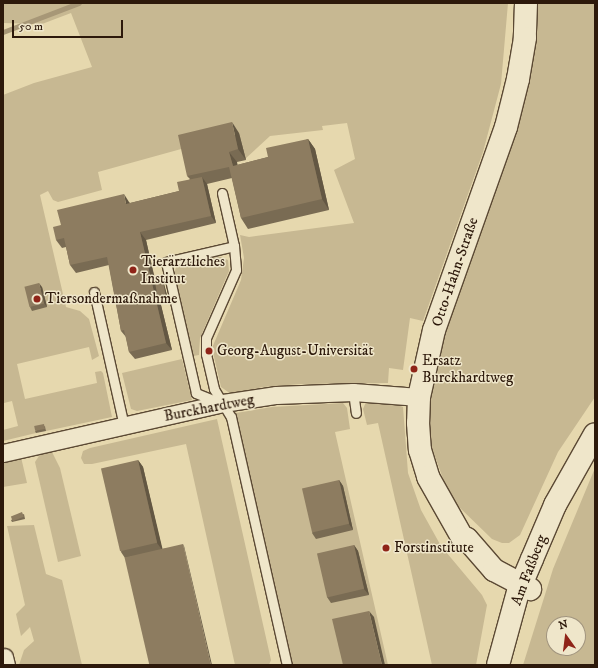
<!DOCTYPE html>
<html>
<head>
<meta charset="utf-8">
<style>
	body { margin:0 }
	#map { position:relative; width:598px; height:668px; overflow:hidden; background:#e6d8ae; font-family:"IM FELL DW Pica",serif }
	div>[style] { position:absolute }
	.green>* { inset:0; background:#c7b892 }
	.stream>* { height:4.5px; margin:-2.25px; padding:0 2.25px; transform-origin:2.25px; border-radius:2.25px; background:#a79777 }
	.roads { filter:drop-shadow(1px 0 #5b4934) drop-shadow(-1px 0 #5b4934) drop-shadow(0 1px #5b4934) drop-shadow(0 -1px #5b4934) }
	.lane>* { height:9px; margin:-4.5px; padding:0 4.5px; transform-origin:4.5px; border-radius:4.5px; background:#efe6ca }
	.street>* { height:17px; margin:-8.5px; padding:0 8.5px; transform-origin:8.5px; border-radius:8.5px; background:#efe6ca }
	.secondary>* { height:22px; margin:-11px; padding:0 11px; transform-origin:11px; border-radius:11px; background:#efe6ca }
	.wall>* { inset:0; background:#796b53 }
	.shaded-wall>* { inset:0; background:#635743 }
	.building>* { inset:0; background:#8d7c60; transform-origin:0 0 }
	.dots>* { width:11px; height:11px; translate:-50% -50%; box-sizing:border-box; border:2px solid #efe6ca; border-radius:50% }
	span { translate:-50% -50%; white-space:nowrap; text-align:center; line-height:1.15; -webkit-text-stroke:3px #efe6ca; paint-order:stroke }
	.poi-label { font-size:15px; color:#2d190b }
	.left { translate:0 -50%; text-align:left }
	.street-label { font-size:15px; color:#2d190b }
	.frame { position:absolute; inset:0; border:4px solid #2d190b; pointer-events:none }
	.north { position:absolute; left:546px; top:616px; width:40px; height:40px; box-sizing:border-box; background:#efe6ca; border:1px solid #a1947e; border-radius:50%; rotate:346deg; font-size:11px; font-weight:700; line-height:16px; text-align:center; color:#2d190b }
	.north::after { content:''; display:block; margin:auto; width:14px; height:18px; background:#8f2418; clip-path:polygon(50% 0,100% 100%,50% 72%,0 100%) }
	.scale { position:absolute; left:12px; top:20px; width:111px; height:18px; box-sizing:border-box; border:2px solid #2d190b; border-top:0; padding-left:5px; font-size:12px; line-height:14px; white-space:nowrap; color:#2d190b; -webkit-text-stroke:3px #efe6ca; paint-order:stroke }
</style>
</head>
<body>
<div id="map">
	<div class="green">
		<div style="clip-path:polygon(3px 3px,508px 3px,501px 84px,483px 152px,423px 321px,410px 318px,403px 370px,389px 368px,388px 383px,301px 384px,263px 387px,231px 394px,221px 387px,212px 348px,241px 280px,244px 258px,240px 235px,249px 237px,354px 223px,334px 170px,355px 159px,347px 123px,322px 126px,323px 130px,270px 136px,245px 159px,239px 133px,98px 172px,102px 190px,58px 202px,53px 200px,48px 191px,40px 195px,66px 307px,80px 311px,89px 319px,99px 356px,92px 360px,89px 347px,17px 364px,25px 399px,97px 383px,95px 372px,101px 371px,103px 373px,112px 417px,46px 431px,45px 426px,36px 433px,3px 441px,3px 430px,18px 426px,12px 401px,4px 403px,3px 400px,3px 95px,34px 83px,92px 67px,71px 13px,42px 24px,3px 23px)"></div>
		<div style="clip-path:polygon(537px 3px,595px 3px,595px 397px,558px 452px,520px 535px,509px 543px,502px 543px,492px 539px,458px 506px,445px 484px,430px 443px,428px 404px,438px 350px,531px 76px)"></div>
		<div style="clip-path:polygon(218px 256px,228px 260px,229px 271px,200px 338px,199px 355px,193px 356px,174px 275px,176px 267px)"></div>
		<div style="clip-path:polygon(182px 359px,192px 400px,137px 411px,131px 409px,122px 373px)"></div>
		<div style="clip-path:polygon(366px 402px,393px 403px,403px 407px,408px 473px,421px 510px,441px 546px,482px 595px,487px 605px,476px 665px,432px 665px,378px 423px,367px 425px,363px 409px)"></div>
		<div style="clip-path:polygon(343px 403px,347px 408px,350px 429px,335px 432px,388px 665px,292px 665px,234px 417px,236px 413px,272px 407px)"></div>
		<div style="clip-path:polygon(217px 419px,271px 660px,269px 665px,235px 665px,186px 444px,92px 464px,84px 464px,81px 458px,83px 451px,90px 448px)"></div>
		<div style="clip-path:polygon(51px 450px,60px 468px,81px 556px,58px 562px,35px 462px,41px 453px)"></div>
		<div style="clip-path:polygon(21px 457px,27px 483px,3px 487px,3px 461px)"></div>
		<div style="clip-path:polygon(evenodd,595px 468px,595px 665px,523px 665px,553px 569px,595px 468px,554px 624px,578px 624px,578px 648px,554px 648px,554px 624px)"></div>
		<div style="clip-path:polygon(34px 525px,46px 574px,62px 580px,82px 665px,19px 665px,24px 650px,34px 641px,30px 627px,21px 636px,16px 614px,25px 605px,7px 526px)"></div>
	</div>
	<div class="stream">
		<div style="left:3px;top:32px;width:81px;rotate:-20.9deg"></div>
	</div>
	<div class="roads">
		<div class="lane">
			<div style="left:222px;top:193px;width:54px;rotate:77.2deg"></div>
			<div style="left:234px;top:246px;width:24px;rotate:85deg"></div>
			<div style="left:236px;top:270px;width:74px;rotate:113.8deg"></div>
			<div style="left:206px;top:338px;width:16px;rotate:90deg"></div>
			<div style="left:206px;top:354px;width:36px;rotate:77deg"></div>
			<div style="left:214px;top:389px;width:33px;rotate:59deg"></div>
			<div style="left:231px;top:417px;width:254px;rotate:77.3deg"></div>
			<div style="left:94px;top:292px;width:137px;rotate:77.4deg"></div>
			<div style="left:353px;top:392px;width:21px;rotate:82deg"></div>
			<div style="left:218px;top:402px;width:24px;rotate:-158deg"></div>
			<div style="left:196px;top:393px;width:134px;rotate:-102.9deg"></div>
			<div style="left:166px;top:262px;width:70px;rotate:-13.2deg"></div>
		</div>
		<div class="street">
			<div style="left:3px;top:453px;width:226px;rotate:-12.8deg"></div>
			<div style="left:223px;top:403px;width:54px;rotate:-8.6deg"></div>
			<div style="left:276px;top:395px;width:77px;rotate:-2.2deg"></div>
			<div style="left:353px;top:392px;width:66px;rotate:4.3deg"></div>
			<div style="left:4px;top:657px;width:8px;rotate:76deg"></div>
		</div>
		<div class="secondary">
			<div style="left:526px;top:3px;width:35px;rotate:92deg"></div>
			<div style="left:525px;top:38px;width:42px;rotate:99.7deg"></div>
			<div style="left:518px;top:79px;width:49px;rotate:104deg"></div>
			<div style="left:506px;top:127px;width:215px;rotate:109.5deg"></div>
			<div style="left:434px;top:330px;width:69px;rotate:102.6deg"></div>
			<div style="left:419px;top:397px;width:26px;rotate:92deg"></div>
			<div style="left:418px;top:423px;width:27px;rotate:86deg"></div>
			<div style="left:420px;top:450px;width:28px;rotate:73deg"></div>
			<div style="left:428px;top:477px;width:69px;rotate:60.5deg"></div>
			<div style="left:462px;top:537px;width:5px;rotate:22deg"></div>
			<div style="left:467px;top:539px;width:41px;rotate:48.9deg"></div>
			<div style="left:494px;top:570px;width:41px;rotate:27.8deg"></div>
			<div style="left:498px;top:665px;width:76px;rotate:-74.7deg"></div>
			<div style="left:518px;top:592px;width:36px;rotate:-67deg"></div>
			<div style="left:532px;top:559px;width:59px;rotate:-66.9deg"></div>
			<div style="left:555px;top:505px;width:81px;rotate:-60.6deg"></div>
		</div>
	</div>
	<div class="wall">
		<div style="clip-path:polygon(239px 133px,246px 160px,237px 162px,237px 165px,268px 157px,308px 139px,315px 149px,329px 210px,248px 229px,241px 218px,232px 178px,207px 184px,216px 223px,146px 240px,156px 283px,163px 282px,164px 284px,168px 299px,160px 301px,172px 350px,135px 359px,129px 352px,126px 337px,121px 331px,109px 265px,76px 273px,70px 265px,66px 247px,62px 248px,56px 240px,61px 225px,129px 202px,130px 203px,179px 191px,190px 179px,187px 176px)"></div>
		<div style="clip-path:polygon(42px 287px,47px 307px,32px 311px,30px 307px)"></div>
		<div style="clip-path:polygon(45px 426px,46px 431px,36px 433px,35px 431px)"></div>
		<div style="clip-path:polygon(138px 460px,143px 467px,162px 549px,184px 546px,125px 558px,121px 552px)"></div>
		<div style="clip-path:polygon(339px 480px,343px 486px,353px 530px,316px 539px,312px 533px)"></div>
		<div style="clip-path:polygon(24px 514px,25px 519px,12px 522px,11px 520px)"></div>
		<div style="clip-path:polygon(354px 545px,358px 551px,369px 595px,331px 603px,327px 597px)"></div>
	</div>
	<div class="shaded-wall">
		<div style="clip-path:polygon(232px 122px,239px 133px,246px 160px,238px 149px)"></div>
		<div style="clip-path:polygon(308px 139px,315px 149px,329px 210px,322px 199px)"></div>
		<div style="clip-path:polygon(229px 152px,237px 162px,240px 176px,233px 166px)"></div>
		<div style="clip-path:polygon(202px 177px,207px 184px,216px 223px,211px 216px)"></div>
		<div style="clip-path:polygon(124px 194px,129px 202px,132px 211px,126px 204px)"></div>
		<div style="clip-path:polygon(140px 232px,146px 240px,159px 299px,160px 301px,172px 350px,166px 343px)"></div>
		<div style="clip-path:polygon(163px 282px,164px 284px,168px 299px,166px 297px)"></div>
		<div style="clip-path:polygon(39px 283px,42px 287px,47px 307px,44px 303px)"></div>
		<div style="clip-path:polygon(138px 460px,143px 467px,163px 551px,157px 543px)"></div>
		<div style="clip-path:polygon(339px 480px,343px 486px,353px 530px,349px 524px)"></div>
		<div style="clip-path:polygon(183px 544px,184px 546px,212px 665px,211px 665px)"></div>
		<div style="clip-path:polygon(354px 545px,358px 551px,369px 595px,364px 589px)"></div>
		<div style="clip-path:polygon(369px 611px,374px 617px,385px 665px,382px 665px)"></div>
	</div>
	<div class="building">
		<div style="clip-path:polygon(232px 122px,238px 149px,229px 152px,233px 166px,268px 157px,266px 148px,308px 139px,322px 199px,241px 218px,229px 167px,187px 176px,178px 135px)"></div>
		<div style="clip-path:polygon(202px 177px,211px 216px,140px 232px,166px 343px,129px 352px,124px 330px,121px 331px,107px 257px,70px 265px,64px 238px,56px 240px,53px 227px,61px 225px,57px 210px,124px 194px,126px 204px,179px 191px,177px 182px)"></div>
		<div style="left:163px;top:282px;width:15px;height:8px;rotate:79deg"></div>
		<div style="left:39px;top:283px;width:21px;height:15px;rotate:76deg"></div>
		<div style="left:44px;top:424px;width:5px;height:10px;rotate:79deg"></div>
		<div style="left:138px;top:460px;width:85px;height:38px;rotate:77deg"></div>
		<div style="left:339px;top:480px;width:45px;height:38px;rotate:77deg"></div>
		<div style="left:22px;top:512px;width:5px;height:12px;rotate:68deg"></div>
		<div style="left:183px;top:544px;width:124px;height:60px;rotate:77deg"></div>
		<div style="left:354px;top:545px;width:45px;height:38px;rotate:77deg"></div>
		<div style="clip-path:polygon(369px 611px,382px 665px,343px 665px,332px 619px)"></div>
	</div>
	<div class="dots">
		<div style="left:133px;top:270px;background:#8f2418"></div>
		<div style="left:37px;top:299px;background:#8f2418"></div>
		<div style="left:209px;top:351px;background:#8f2418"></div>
		<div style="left:414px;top:369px;background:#8f2418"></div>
		<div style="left:386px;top:548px;background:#8f2418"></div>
	</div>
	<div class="poi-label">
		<span class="left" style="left:141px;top:270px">Tierärztliches<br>Institut</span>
		<span class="left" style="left:45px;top:299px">Tiersondermaßnahme</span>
		<span class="left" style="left:217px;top:351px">Georg-August-Universität</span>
		<span class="left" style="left:422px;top:369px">Ersatz<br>Burckhardtweg</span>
		<span class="left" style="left:394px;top:548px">Forstinstitute</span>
	</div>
	<div class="street-label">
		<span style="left:455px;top:272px;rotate:-71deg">Otto-Hahn-Straße</span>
		<span style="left:209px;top:408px;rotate:-11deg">Burckhardtweg</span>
		<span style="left:529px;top:570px;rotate:-69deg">Am Faßberg</span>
	</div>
	<div class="frame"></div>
	<div class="north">N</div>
	<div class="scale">50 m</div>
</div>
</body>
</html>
